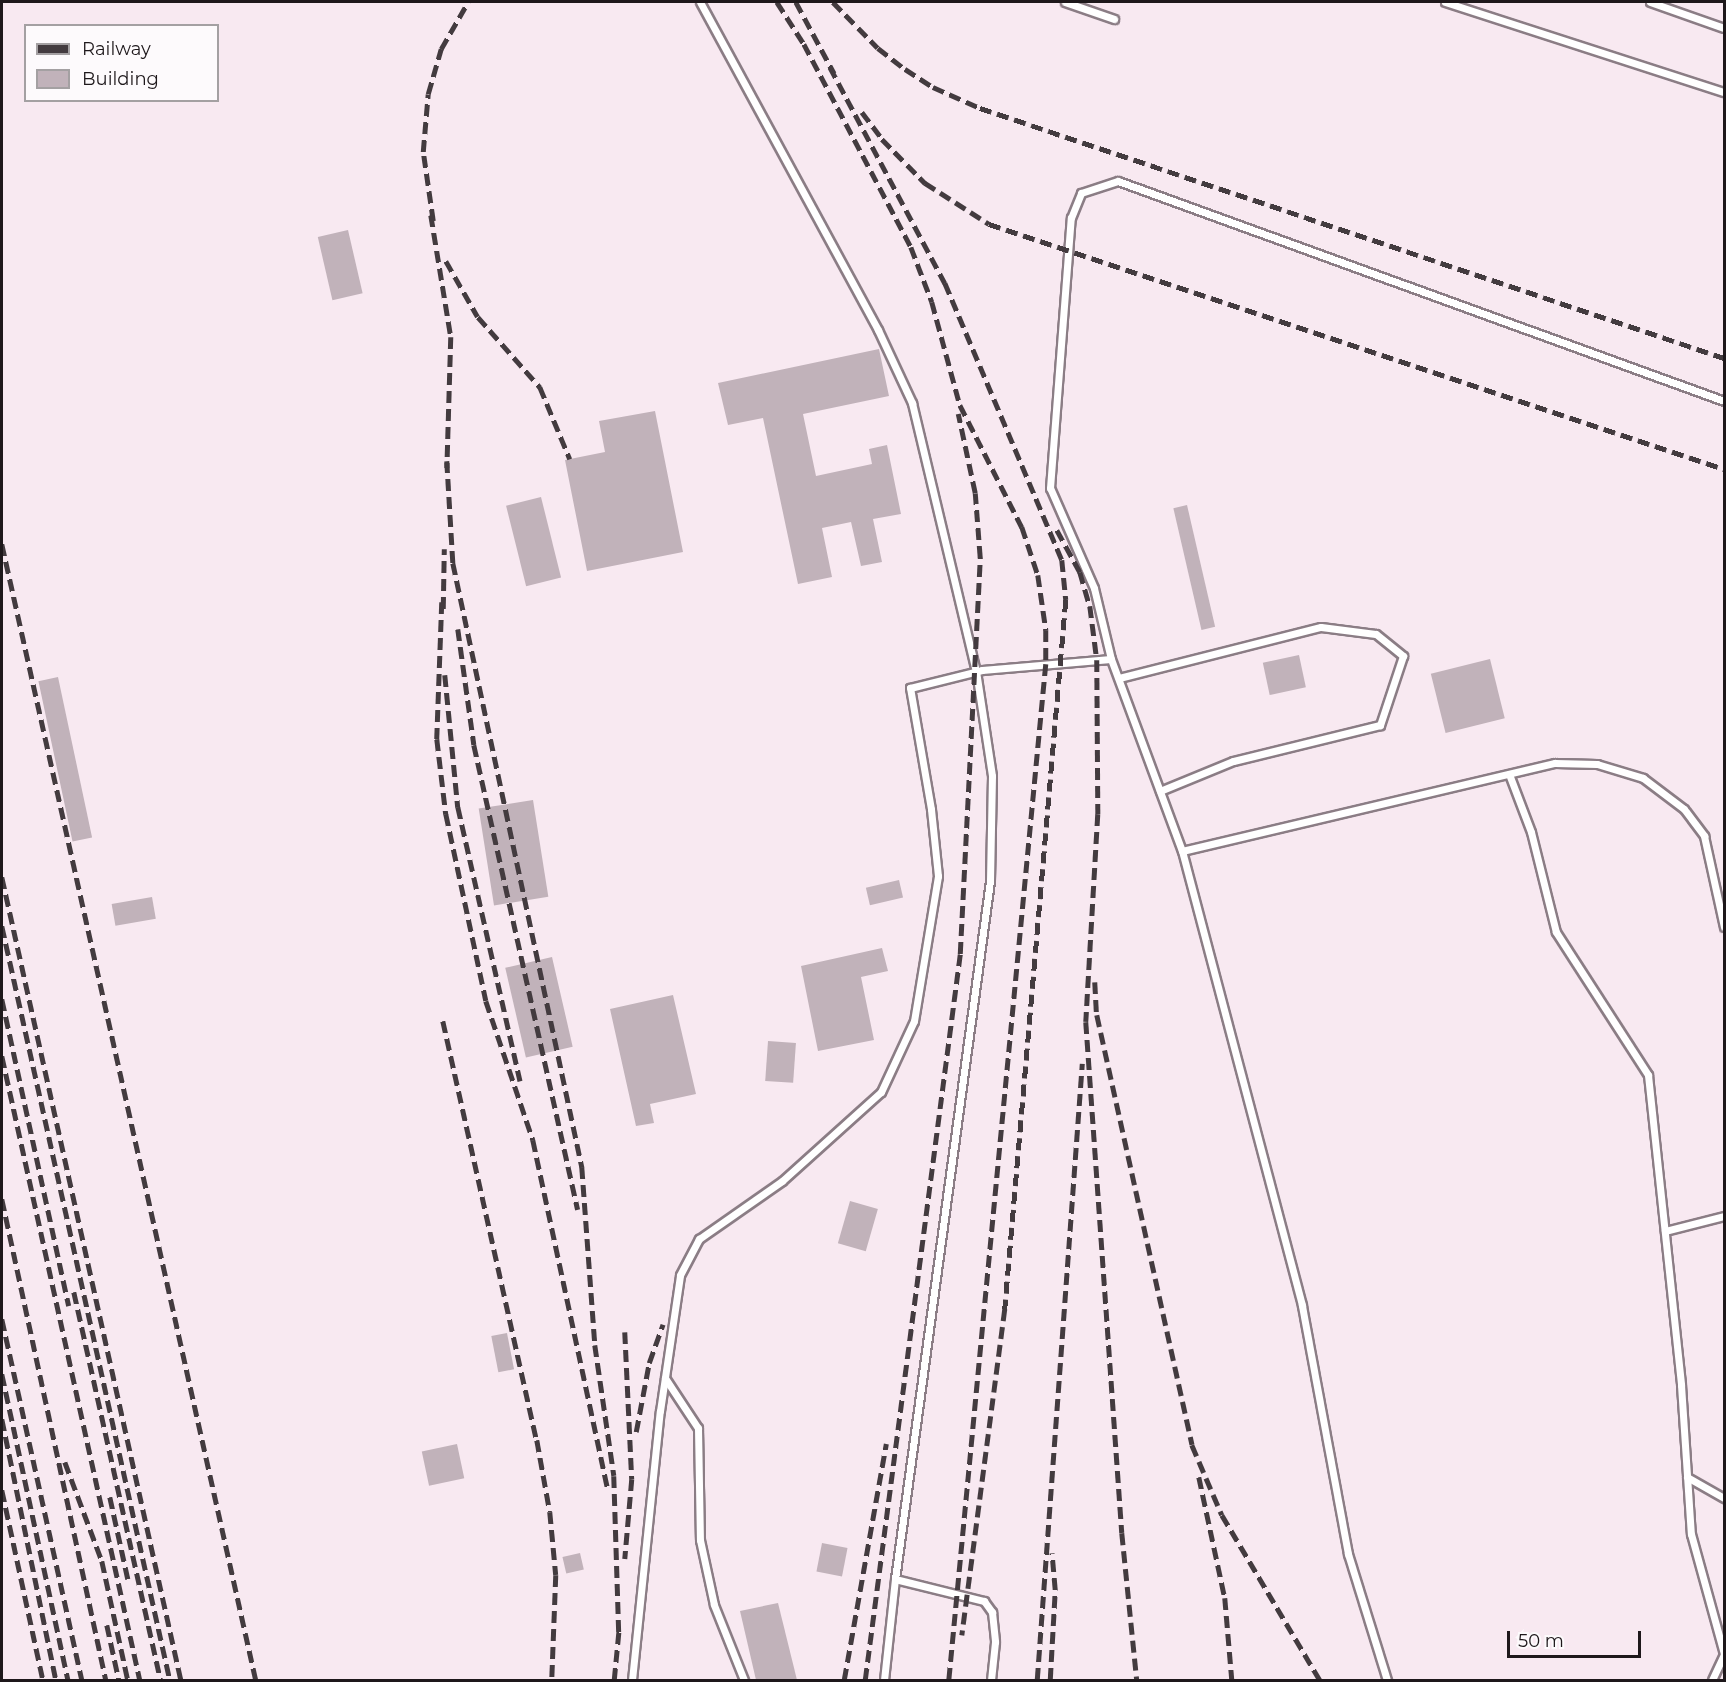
<!DOCTYPE html>
<html>
<head>
<meta charset="utf-8">
<style>
	body { margin:0 }
	#map { position:relative; width:1726px; height:1682px; overflow:hidden; background:#f8e9f1; font-family:Montserrat,sans-serif }
	div>[style] { position:absolute }
	.building>* { inset:0; background:#c1b2ba; transform-origin:0 0 }
	.roads { filter:drop-shadow(2px 0 #8b7d85) drop-shadow(-2px 0 #8b7d85) drop-shadow(0 2px #8b7d85) drop-shadow(0 -2px #8b7d85) }
	.lane>* { height:7px; margin:-3.5px; padding:0 3.5px; transform-origin:3.5px; border-radius:3.5px; background:#fff }
	.rail>* { height:4.5px; margin-top:-2.25px; transform-origin:0; background:repeating-linear-gradient(90deg,#433b3f 0 12px,transparent 0 18px) }
	span { translate:-50% -50%; white-space:nowrap; text-align:center; line-height:1.15; -webkit-text-stroke:6px #fdfafc; paint-order:stroke }
	.frame { position:absolute; inset:0; border:3px solid #1e181b; pointer-events:none }
	.legend { position:absolute; left:24px; top:24px; width:195px; height:78px; box-sizing:border-box; background:#fdfafc; border:2px solid #a4a0a2; margin:0; padding:8px 10px; list-style:none; font-size:18px; color:#1e181b }
	.legend li { display:flex; align-items:center; gap:12px; height:30px }
	.legend b { width:30px; border:2px solid #a4a0a2 }
	.scale { position:absolute; left:1507px; top:1631px; width:134px; height:27px; box-sizing:border-box; border:3px solid #1e181b; border-top:0; padding-left:8px; font-size:18px; line-height:21px; white-space:nowrap; color:#1e181b; -webkit-text-stroke:4px #fdfafc; paint-order:stroke }
</style>
</head>
<body>
<div id="map">
	<div class="building">
		<div style="left:348px;top:230px;width:65px;height:31px;rotate:77deg"></div>
		<div style="clip-path:polygon(879px 349px,889px 396px,803px 414px,816px 476px,872px 464px,869px 449px,887px 445px,901px 514px,873px 519px,882px 562px,861px 566px,851px 522px,822px 528px,832px 577px,798px 584px,763px 418px,728px 425px,718px 383px)"></div>
		<div style="clip-path:polygon(655px 411px,683px 552px,587px 571px,565px 460px,605px 452px,599px 421px)"></div>
		<div style="left:541px;top:497px;width:83px;height:36px;rotate:76deg"></div>
		<div style="left:1187px;top:505px;width:125px;height:14px;rotate:77deg"></div>
		<div style="left:1299px;top:655px;width:33px;height:37px;rotate:78deg"></div>
		<div style="left:1490px;top:659px;width:61px;height:61px;rotate:76deg"></div>
		<div style="left:58px;top:677px;width:164px;height:20px;rotate:78deg"></div>
		<div style="left:533px;top:800px;width:98px;height:55px;rotate:81deg"></div>
		<div style="left:899px;top:880px;width:18px;height:34px;rotate:77deg"></div>
		<div style="left:152px;top:897px;width:22px;height:41px;rotate:80deg"></div>
		<div style="clip-path:polygon(882px 948px,888px 971px,861px 977px,874px 1040px,818px 1051px,801px 966px)"></div>
		<div style="left:552px;top:957px;width:92px;height:48px;rotate:77deg"></div>
		<div style="clip-path:polygon(673px 995px,696px 1094px,650px 1104px,654px 1123px,636px 1126px,610px 1009px)"></div>
		<div style="left:768px;top:1041px;width:28px;height:40px;rotate:4deg"></div>
		<div style="left:850px;top:1201px;width:29px;height:44px;rotate:16deg"></div>
		<div style="left:507px;top:1333px;width:37px;height:16px;rotate:79deg"></div>
		<div style="left:457px;top:1444px;width:35px;height:36px;rotate:78deg"></div>
		<div style="left:822px;top:1543px;width:26px;height:29px;rotate:11deg"></div>
		<div style="left:580px;top:1553px;width:17px;height:18px;rotate:77deg"></div>
		<div style="clip-path:polygon(778px 1603px,797px 1680px,756px 1680px,740px 1611px)"></div>
	</div>
	<div class="roads">
		<div class="lane">
			<div style="left:700px;top:2px;width:373px;rotate:61.5deg"></div>
			<div style="left:878px;top:330px;width:81px;rotate:65deg"></div>
			<div style="left:912px;top:403px;width:276px;rotate:76.6deg"></div>
			<div style="left:976px;top:671px;width:106px;rotate:81.3deg"></div>
			<div style="left:992px;top:776px;width:105px;rotate:91.1deg"></div>
			<div style="left:990px;top:881px;width:704px;rotate:97.75deg"></div>
			<div style="left:1065px;top:2px;width:52px;rotate:19.1deg"></div>
			<div style="left:1445px;top:2px;width:293px;rotate:17.9deg"></div>
			<div style="left:1650px;top:2px;width:78px;rotate:19.4deg"></div>
			<div style="left:1119px;top:678px;width:208px;rotate:-14.2deg"></div>
			<div style="left:1321px;top:627px;width:55px;rotate:7.3deg"></div>
			<div style="left:1376px;top:634px;width:35px;rotate:39deg"></div>
			<div style="left:1403px;top:656px;width:73px;rotate:108.4deg"></div>
			<div style="left:1380px;top:725px;width:151px;rotate:166.2deg"></div>
			<div style="left:1233px;top:761px;width:79px;rotate:157.7deg"></div>
			<div style="left:1509px;top:774px;width:62px;rotate:69.2deg"></div>
			<div style="left:1531px;top:832px;width:103px;rotate:76deg"></div>
			<div style="left:1556px;top:932px;width:170px;rotate:57.2deg"></div>
			<div style="left:1648px;top:1075px;width:312px;rotate:83.9deg"></div>
			<div style="left:1681px;top:1385px;width:149px;rotate:86.2deg"></div>
			<div style="left:1691px;top:1534px;width:124px;rotate:74.6deg"></div>
			<div style="left:1182px;top:851px;width:383px;rotate:-13.3deg"></div>
			<div style="left:1555px;top:763px;width:42px;rotate:1.4deg"></div>
			<div style="left:1597px;top:764px;width:48px;rotate:16.9deg"></div>
			<div style="left:1643px;top:778px;width:51px;rotate:37.1deg"></div>
			<div style="left:1684px;top:809px;width:34px;rotate:53deg"></div>
			<div style="left:1704px;top:836px;width:93px;rotate:77.6deg"></div>
			<div style="left:1665px;top:1231px;width:61px;rotate:-14.3deg"></div>
			<div style="left:665px;top:1378px;width:60px;rotate:56.6deg"></div>
			<div style="left:698px;top:1428px;width:112px;rotate:89deg"></div>
			<div style="left:700px;top:1540px;width:66px;rotate:77.8deg"></div>
			<div style="left:714px;top:1605px;width:81px;rotate:68.2deg"></div>
			<div style="left:1687px;top:1477px;width:43px;rotate:29.6deg"></div>
			<div style="left:632px;top:1680px;width:270px;rotate:-84.1deg"></div>
			<div style="left:660px;top:1411px;width:137px;rotate:-81.6deg"></div>
			<div style="left:680px;top:1275px;width:41px;rotate:-62.2deg"></div>
			<div style="left:699px;top:1239px;width:101px;rotate:-34.9deg"></div>
			<div style="left:782px;top:1181px;width:133px;rotate:-42deg"></div>
			<div style="left:881px;top:1092px;width:78px;rotate:-65.1deg"></div>
			<div style="left:914px;top:1021px;width:147px;rotate:-80.6deg"></div>
			<div style="left:938px;top:876px;width:67px;rotate:-96deg"></div>
			<div style="left:931px;top:809px;width:123px;rotate:-99.8deg"></div>
			<div style="left:910px;top:688px;width:74px;rotate:-14deg"></div>
			<div style="left:982px;top:670px;width:129px;rotate:-4.9deg"></div>
			<div style="left:884px;top:1680px;width:102px;rotate:-83.8deg"></div>
			<div style="left:895px;top:1579px;width:92px;rotate:13.9deg"></div>
			<div style="left:984px;top:1601px;width:14px;rotate:54deg"></div>
			<div style="left:992px;top:1612px;width:30px;rotate:84deg"></div>
			<div style="left:995px;top:1642px;width:38px;rotate:96deg"></div>
			<div style="left:1387px;top:1680px;width:132px;rotate:-107.2deg"></div>
			<div style="left:1348px;top:1554px;width:253px;rotate:-100.5deg"></div>
			<div style="left:1302px;top:1305px;width:470px;rotate:-104.8deg"></div>
			<div style="left:1182px;top:851px;width:205px;rotate:-110.3deg"></div>
			<div style="left:1111px;top:659px;width:73px;rotate:-103.5deg"></div>
			<div style="left:1094px;top:588px;width:109px;rotate:-113.7deg"></div>
			<div style="left:1050px;top:488px;width:271px;rotate:-85.6deg"></div>
			<div style="left:1071px;top:218px;width:27px;rotate:-68deg"></div>
			<div style="left:1081px;top:193px;width:39px;rotate:-18deg"></div>
			<div style="left:1118px;top:181px;width:645px;rotate:19.95deg"></div>
			<div style="left:1712px;top:1680px;width:29px;rotate:-65deg"></div>
		</div>
	</div>
	<div class="rail">
		<div style="left:777px;top:2px;width:50px;rotate:57.3deg"></div>
		<div style="left:804px;top:44px;width:229px;rotate:62.2deg"></div>
		<div style="left:911px;top:247px;width:59px;rotate:69.1deg"></div>
		<div style="left:932px;top:302px;width:107px;rotate:74.8deg"></div>
		<div style="left:960px;top:405px;width:137px;rotate:63.1deg"></div>
		<div style="left:1022px;top:527px;width:51px;rotate:71.6deg"></div>
		<div style="left:1038px;top:575px;width:56px;rotate:81.7deg"></div>
		<div style="left:1046px;top:630px;width:34px;rotate:90deg"></div>
		<div style="left:1046px;top:664px;width:1021px;rotate:95.45deg"></div>
		<div style="left:796px;top:2px;width:81px;rotate:61.8deg"></div>
		<div style="left:833px;top:2px;width:64px;rotate:45.6deg"></div>
		<div style="left:878px;top:48px;width:34px;rotate:38deg"></div>
		<div style="left:905px;top:69px;width:33px;rotate:33deg"></div>
		<div style="left:933px;top:87px;width:51px;rotate:24.1deg"></div>
		<div style="left:980px;top:108px;width:785px;rotate:18.57deg"></div>
		<div style="left:830px;top:67px;width:245px;rotate:62deg"></div>
		<div style="left:945px;top:283px;width:301px;rotate:67.1deg"></div>
		<div style="left:1062px;top:560px;width:40px;rotate:84.3deg"></div>
		<div style="left:1066px;top:600px;width:712px;rotate:94.92deg"></div>
		<div style="left:1005px;top:1309px;width:329px;rotate:97.5deg"></div>
		<div style="left:862px;top:112px;width:34px;rotate:53deg"></div>
		<div style="left:882px;top:139px;width:62px;rotate:45.7deg"></div>
		<div style="left:925px;top:183px;width:76px;rotate:32.6deg"></div>
		<div style="left:989px;top:224px;width:775px;rotate:18.43deg"></div>
		<div style="left:431px;top:215px;width:124px;rotate:80.7deg"></div>
		<div style="left:451px;top:337px;width:131px;rotate:91.7deg"></div>
		<div style="left:433px;top:221px;width:70px;rotate:-98.2deg"></div>
		<div style="left:423px;top:152px;width:58px;rotate:-85.1deg"></div>
		<div style="left:428px;top:94px;width:47px;rotate:-73.9deg"></div>
		<div style="left:441px;top:49px;width:54px;rotate:-60.1deg"></div>
		<div style="left:446px;top:261px;width:64px;rotate:60.3deg"></div>
		<div style="left:478px;top:317px;width:94px;rotate:48.5deg"></div>
		<div style="left:540px;top:387px;width:78px;rotate:67.4deg"></div>
		<div style="left:447px;top:461px;width:102px;rotate:86.6deg"></div>
		<div style="left:453px;top:563px;width:618px;rotate:77.94deg"></div>
		<div style="left:582px;top:1167px;width:178px;rotate:85.8deg"></div>
		<div style="left:595px;top:1345px;width:132px;rotate:81.7deg"></div>
		<div style="left:614px;top:1476px;width:158px;rotate:88.2deg"></div>
		<div style="left:1057px;top:530px;width:48px;rotate:61.3deg"></div>
		<div style="left:1080px;top:572px;width:35px;rotate:74deg"></div>
		<div style="left:1090px;top:606px;width:54px;rotate:82.6deg"></div>
		<div style="left:1097px;top:660px;width:154px;rotate:89.6deg"></div>
		<div style="left:1098px;top:814px;width:208px;rotate:93.3deg"></div>
		<div style="left:1086px;top:1022px;width:512px;rotate:85.97deg"></div>
		<div style="left:1122px;top:1533px;width:148px;rotate:84.2deg"></div>
		<div style="left:2px;top:544px;width:1164px;rotate:77.4deg"></div>
		<div style="left:442px;top:602px;width:137px;rotate:92.1deg"></div>
		<div style="left:437px;top:739px;width:76px;rotate:83.2deg"></div>
		<div style="left:446px;top:814px;width:191px;rotate:77.9deg"></div>
		<div style="left:486px;top:1001px;width:147px;rotate:71.3deg"></div>
		<div style="left:533px;top:1140px;width:358px;rotate:77.9deg"></div>
		<div style="left:443px;top:609px;width:60px;rotate:-89deg"></div>
		<div style="left:458px;top:629px;width:117px;rotate:82.1deg"></div>
		<div style="left:474px;top:745px;width:476px;rotate:77.4deg"></div>
		<div style="left:445px;top:675px;width:133px;rotate:84.4deg"></div>
		<div style="left:458px;top:807px;width:281px;rotate:77.2deg"></div>
		<div style="left:2px;top:877px;width:823px;rotate:77.43deg"></div>
		<div style="left:2px;top:926px;width:772px;rotate:77.44deg"></div>
		<div style="left:1095px;top:982px;width:33px;rotate:87deg"></div>
		<div style="left:1097px;top:1015px;width:440px;rotate:77.5deg"></div>
		<div style="left:1192px;top:1445px;width:76px;rotate:66.8deg"></div>
		<div style="left:1222px;top:1515px;width:192px;rotate:59.3deg"></div>
		<div style="left:2px;top:999px;width:314px;rotate:77.7deg"></div>
		<div style="left:443px;top:1021px;width:429px;rotate:77.4deg"></div>
		<div style="left:537px;top:1440px;width:73px;rotate:79.8deg"></div>
		<div style="left:550px;top:1512px;width:63px;rotate:84.6deg"></div>
		<div style="left:556px;top:1575px;width:105px;rotate:92.2deg"></div>
		<div style="left:2px;top:1056px;width:639px;rotate:77.53deg"></div>
		<div style="left:2px;top:1199px;width:492px;rotate:77.8deg"></div>
		<div style="left:74px;top:1292px;width:398px;rotate:77.4deg"></div>
		<div style="left:2px;top:1319px;width:370px;rotate:77.5deg"></div>
		<div style="left:625px;top:1332px;width:147px;rotate:87.3deg"></div>
		<div style="left:632px;top:1479px;width:80px;rotate:95deg"></div>
		<div style="left:2px;top:1374px;width:313px;rotate:77.8deg"></div>
		<div style="left:2px;top:1419px;width:267px;rotate:78.3deg"></div>
		<div style="left:636px;top:1432px;width:70px;rotate:-79.3deg"></div>
		<div style="left:649px;top:1363px;width:41px;rotate:-70.3deg"></div>
		<div style="left:65px;top:1462px;width:106px;rotate:69.5deg"></div>
		<div style="left:102px;top:1561px;width:122px;rotate:77.7deg"></div>
		<div style="left:1199px;top:1477px;width:124px;rotate:77.9deg"></div>
		<div style="left:1225px;top:1598px;width:82px;rotate:85.1deg"></div>
		<div style="left:2px;top:1490px;width:194px;rotate:77.8deg"></div>
		<div style="left:110px;top:1497px;width:84px;rotate:77.6deg"></div>
		<div style="left:107px;top:1625px;width:56px;rotate:77.7deg"></div>
		<div style="left:614px;top:1680px;width:52px;rotate:-84.5deg"></div>
		<div style="left:844px;top:1680px;width:240px;rotate:-79.9deg"></div>
		<div style="left:865px;top:1680px;width:732px;rotate:-82.54deg"></div>
		<div style="left:960px;top:954px;width:397px;rotate:-87.1deg"></div>
		<div style="left:980px;top:558px;width:65px;rotate:-94.4deg"></div>
		<div style="left:975px;top:493px;width:81px;rotate:-102.1deg"></div>
		<div style="left:1037px;top:1680px;width:618px;rotate:-85.82deg"></div>
		<div style="left:1050px;top:1680px;width:90px;rotate:-86.8deg"></div>
		<div style="left:1055px;top:1590px;width:37px;rotate:-95deg"></div>
	</div>
	<div class="frame"></div>
	<ul class="legend">
	<li><b style="height:8px;background:#433b3f"></b>Railway</li>
	<li><b style="height:16px;background:#c1b2ba"></b>Building</li>
	</ul>
	<div class="scale">50 m</div>
</div>
</body>
</html>
